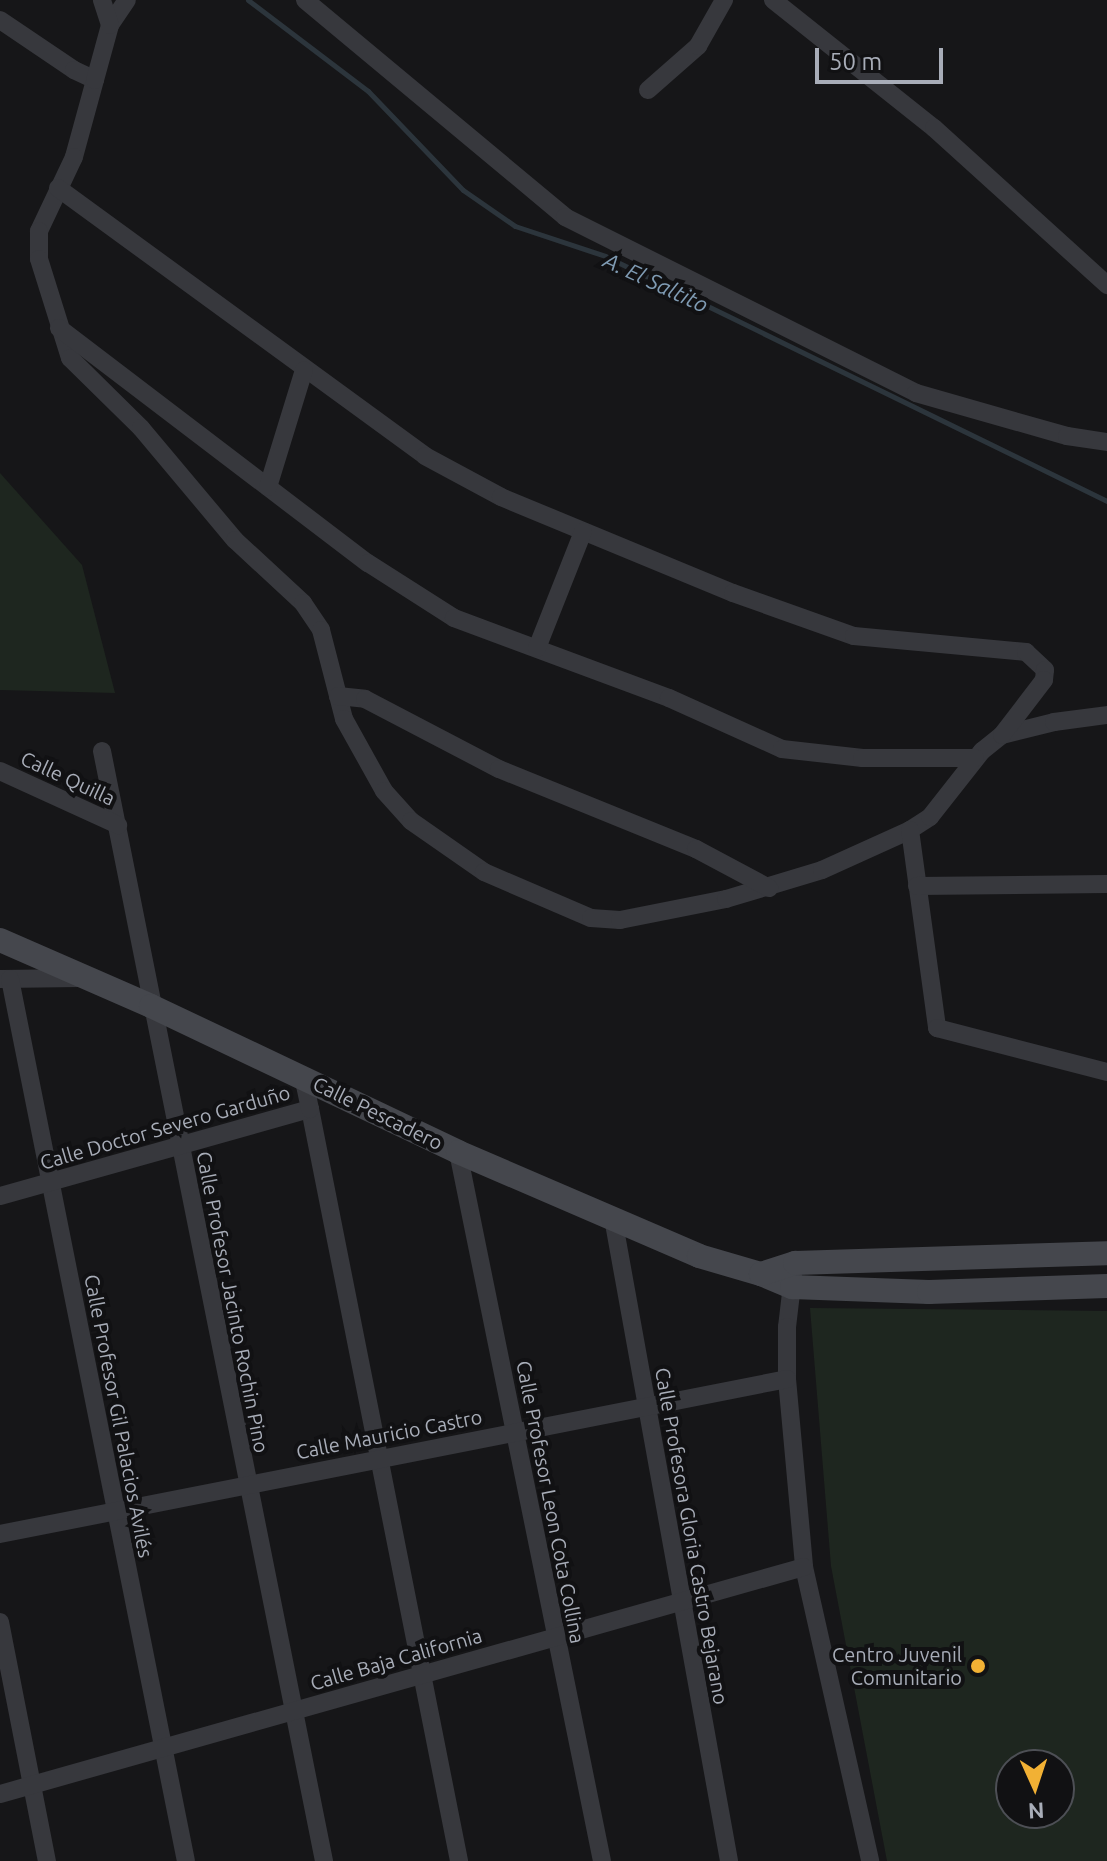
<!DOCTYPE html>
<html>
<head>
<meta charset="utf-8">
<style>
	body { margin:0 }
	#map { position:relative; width:1107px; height:1861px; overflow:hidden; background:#161618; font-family:Ubuntu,sans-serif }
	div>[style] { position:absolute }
	.green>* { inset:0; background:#1e261f }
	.stream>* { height:5px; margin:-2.5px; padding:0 2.5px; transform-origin:2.5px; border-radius:2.5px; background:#2c353c }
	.street>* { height:18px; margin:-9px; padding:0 9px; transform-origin:9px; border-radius:9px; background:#37383d }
	.secondary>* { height:24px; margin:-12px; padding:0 12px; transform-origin:12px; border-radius:12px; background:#45474d }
	.dots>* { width:22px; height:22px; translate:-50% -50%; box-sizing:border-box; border:4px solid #111113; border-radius:50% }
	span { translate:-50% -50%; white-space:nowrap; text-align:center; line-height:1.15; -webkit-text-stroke:8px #111113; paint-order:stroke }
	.street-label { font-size:20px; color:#a8adb8 }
	.poi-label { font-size:20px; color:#a8adb8 }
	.right { translate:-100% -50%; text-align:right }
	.water-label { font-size:22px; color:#7f9bb3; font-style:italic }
	.north { position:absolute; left:995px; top:1749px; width:80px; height:80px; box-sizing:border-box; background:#111113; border:2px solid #4d4f55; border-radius:50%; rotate:177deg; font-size:22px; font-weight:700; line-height:32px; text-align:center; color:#a8adb8 }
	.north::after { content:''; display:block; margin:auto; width:28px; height:36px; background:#f2b134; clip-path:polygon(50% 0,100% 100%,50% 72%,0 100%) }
	.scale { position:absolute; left:815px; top:48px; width:128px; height:36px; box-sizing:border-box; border:4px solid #a8adb8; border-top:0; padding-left:10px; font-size:24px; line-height:28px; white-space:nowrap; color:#a8adb8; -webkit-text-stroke:6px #111113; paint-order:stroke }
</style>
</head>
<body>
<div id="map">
	<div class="green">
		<div style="clip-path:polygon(0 473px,82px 565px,115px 693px,0 690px)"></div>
		<div style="clip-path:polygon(evenodd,810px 1308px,1107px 1311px,1107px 1861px,887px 1861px,831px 1566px,810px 1308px,1059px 1765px,1059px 1813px,1011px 1813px,1011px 1765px,1059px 1765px)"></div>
	</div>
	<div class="stream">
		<div style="left:248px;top:0;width:151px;rotate:37.2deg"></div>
		<div style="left:368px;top:91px;width:137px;rotate:46.2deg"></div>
		<div style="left:463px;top:190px;width:63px;rotate:34.7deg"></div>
		<div style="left:515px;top:226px;width:95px;rotate:18.4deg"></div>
		<div style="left:605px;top:256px;width:559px;rotate:26.01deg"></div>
	</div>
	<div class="street">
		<div style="left:305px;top:0;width:339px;rotate:39.8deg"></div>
		<div style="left:565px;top:217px;width:393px;rotate:26.6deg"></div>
		<div style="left:916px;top:393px;width:157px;rotate:15.9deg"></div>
		<div style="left:1067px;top:436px;width:40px;rotate:8.5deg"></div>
		<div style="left:773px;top:0;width:206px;rotate:38.5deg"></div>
		<div style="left:934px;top:128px;width:234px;rotate:42.2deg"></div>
		<div style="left:0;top:20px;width:89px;rotate:34deg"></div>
		<div style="left:74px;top:70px;width:23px;rotate:25deg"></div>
		<div style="left:95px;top:80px;width:80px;rotate:105.3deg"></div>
		<div style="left:74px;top:157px;width:82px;rotate:115.3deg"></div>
		<div style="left:39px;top:231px;width:28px;rotate:90deg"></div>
		<div style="left:39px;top:259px;width:104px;rotate:72.6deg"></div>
		<div style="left:70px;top:358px;width:100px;rotate:44.6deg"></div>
		<div style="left:141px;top:428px;width:146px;rotate:50deg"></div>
		<div style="left:235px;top:540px;width:93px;rotate:42.8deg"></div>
		<div style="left:303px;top:603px;width:32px;rotate:56deg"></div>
		<div style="left:321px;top:630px;width:92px;rotate:75.5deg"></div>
		<div style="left:344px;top:719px;width:82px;rotate:60.9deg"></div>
		<div style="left:384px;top:791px;width:40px;rotate:48deg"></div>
		<div style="left:411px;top:821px;width:89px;rotate:34.9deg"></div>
		<div style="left:484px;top:872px;width:116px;rotate:23.3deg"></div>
		<div style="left:591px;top:918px;width:29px;rotate:4deg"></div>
		<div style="left:620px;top:920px;width:108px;rotate:-11.2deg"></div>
		<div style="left:726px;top:899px;width:100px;rotate:-16.8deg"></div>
		<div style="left:822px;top:870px;width:97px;rotate:-24.4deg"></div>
		<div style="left:910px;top:830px;width:24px;rotate:-33deg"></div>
		<div style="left:930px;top:817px;width:84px;rotate:-51.8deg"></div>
		<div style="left:982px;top:751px;width:26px;rotate:-39deg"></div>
		<div style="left:1002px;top:735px;width:54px;rotate:-14deg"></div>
		<div style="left:1054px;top:722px;width:53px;rotate:-7.5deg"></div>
		<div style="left:110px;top:25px;width:30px;rotate:-56deg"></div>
		<div style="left:95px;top:80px;width:57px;rotate:-74.7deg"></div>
		<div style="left:110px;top:25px;width:26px;rotate:-108deg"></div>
		<div style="left:648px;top:90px;width:67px;rotate:-41.3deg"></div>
		<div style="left:698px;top:46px;width:53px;rotate:-60.5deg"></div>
		<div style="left:58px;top:188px;width:454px;rotate:36.1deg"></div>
		<div style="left:425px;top:456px;width:86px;rotate:28.3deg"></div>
		<div style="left:501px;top:497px;width:251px;rotate:22.5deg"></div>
		<div style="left:733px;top:593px;width:128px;rotate:19.6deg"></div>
		<div style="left:854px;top:636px;width:173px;rotate:5.3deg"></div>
		<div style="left:1026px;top:652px;width:26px;rotate:43deg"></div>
		<div style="left:1045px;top:670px;width:10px;rotate:96deg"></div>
		<div style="left:1044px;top:680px;width:69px;rotate:127.4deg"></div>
		<div style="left:59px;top:328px;width:388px;rotate:37.3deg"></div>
		<div style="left:368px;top:563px;width:102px;rotate:32.6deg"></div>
		<div style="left:454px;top:618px;width:229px;rotate:20.4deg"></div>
		<div style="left:669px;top:698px;width:124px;rotate:24.3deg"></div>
		<div style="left:782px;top:749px;width:81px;rotate:6.4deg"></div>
		<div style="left:862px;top:758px;width:113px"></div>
		<div style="left:268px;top:487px;width:122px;rotate:-72.9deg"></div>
		<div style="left:537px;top:648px;width:125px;rotate:-68.4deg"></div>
		<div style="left:338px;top:696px;width:27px;rotate:6deg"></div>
		<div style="left:365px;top:699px;width:151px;rotate:27.6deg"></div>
		<div style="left:499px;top:769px;width:213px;rotate:22.1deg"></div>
		<div style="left:696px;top:849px;width:83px;rotate:28.1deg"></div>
		<div style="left:102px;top:751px;width:1132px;rotate:78.69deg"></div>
		<div style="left:0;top:771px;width:130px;rotate:24.6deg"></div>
		<div style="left:910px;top:830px;width:200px;rotate:82.2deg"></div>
		<div style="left:937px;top:1028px;width:176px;rotate:14.5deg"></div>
		<div style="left:917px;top:886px;width:190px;rotate:-0.6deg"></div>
		<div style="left:1px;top:979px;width:79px;rotate:-0.7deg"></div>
		<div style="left:10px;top:979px;width:899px;rotate:78.72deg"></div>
		<div style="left:310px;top:1109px;width:767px;rotate:78.79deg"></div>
		<div style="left:458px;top:1152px;width:723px;rotate:78.52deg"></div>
		<div style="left:0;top:1196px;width:322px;rotate:-15.7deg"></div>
		<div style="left:310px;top:1109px;width:33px;rotate:-102deg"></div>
		<div style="left:613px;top:1218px;width:653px;rotate:79.77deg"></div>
		<div style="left:793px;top:1276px;width:51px;rotate:96.7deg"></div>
		<div style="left:787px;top:1327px;width:52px;rotate:90deg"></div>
		<div style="left:787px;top:1379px;width:189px;rotate:84.8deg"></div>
		<div style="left:804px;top:1567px;width:301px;rotate:77.3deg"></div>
		<div style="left:0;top:1534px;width:802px;rotate:-11.14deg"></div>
		<div style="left:0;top:1622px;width:244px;rotate:78.9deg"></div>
		<div style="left:0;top:1794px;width:835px;rotate:-15.77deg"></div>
	</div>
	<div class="secondary">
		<div style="left:0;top:940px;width:165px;rotate:23.6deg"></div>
		<div style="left:151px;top:1006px;width:340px;rotate:25.4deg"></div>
		<div style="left:458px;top:1152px;width:262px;rotate:23.3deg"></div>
		<div style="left:699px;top:1256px;width:65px;rotate:16.2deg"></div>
		<div style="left:761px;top:1274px;width:34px;rotate:23deg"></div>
		<div style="left:792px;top:1287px;width:137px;rotate:2.1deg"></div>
		<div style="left:929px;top:1292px;width:178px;rotate:-1.9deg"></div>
		<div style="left:761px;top:1274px;width:36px;rotate:-18deg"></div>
		<div style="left:795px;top:1263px;width:312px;rotate:-1.8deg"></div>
	</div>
	<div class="dots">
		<div style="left:978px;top:1666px;background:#f2b134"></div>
	</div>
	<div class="street-label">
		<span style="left:68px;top:778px;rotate:25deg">Calle Quilla</span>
		<span style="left:378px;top:1113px;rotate:26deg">Calle Pescadero</span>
		<span style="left:165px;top:1127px;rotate:-16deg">Calle Doctor Severo Garduño</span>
		<span style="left:233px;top:1302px;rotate:79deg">Calle Profesor Jacinto Rochin Pino</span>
		<span style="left:119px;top:1416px;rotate:79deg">Calle Profesor Gil Palacios Avilés</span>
		<span style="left:389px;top:1434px;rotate:-11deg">Calle Mauricio Castro</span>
		<span style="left:551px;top:1502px;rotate:79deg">Calle Profesor Leon Cota Collina</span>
		<span style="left:692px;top:1536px;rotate:80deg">Calle Profesora Gloria Castro Bejarano</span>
		<span style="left:396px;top:1659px;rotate:-16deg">Calle Baja California</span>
	</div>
	<div class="poi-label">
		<span class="right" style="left:962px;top:1666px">Centro Juvenil<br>Comunitario</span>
	</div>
	<div class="water-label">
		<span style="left:656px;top:282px;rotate:25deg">A. El Saltito</span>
	</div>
	<div class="north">N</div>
	<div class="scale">50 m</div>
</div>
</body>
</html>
